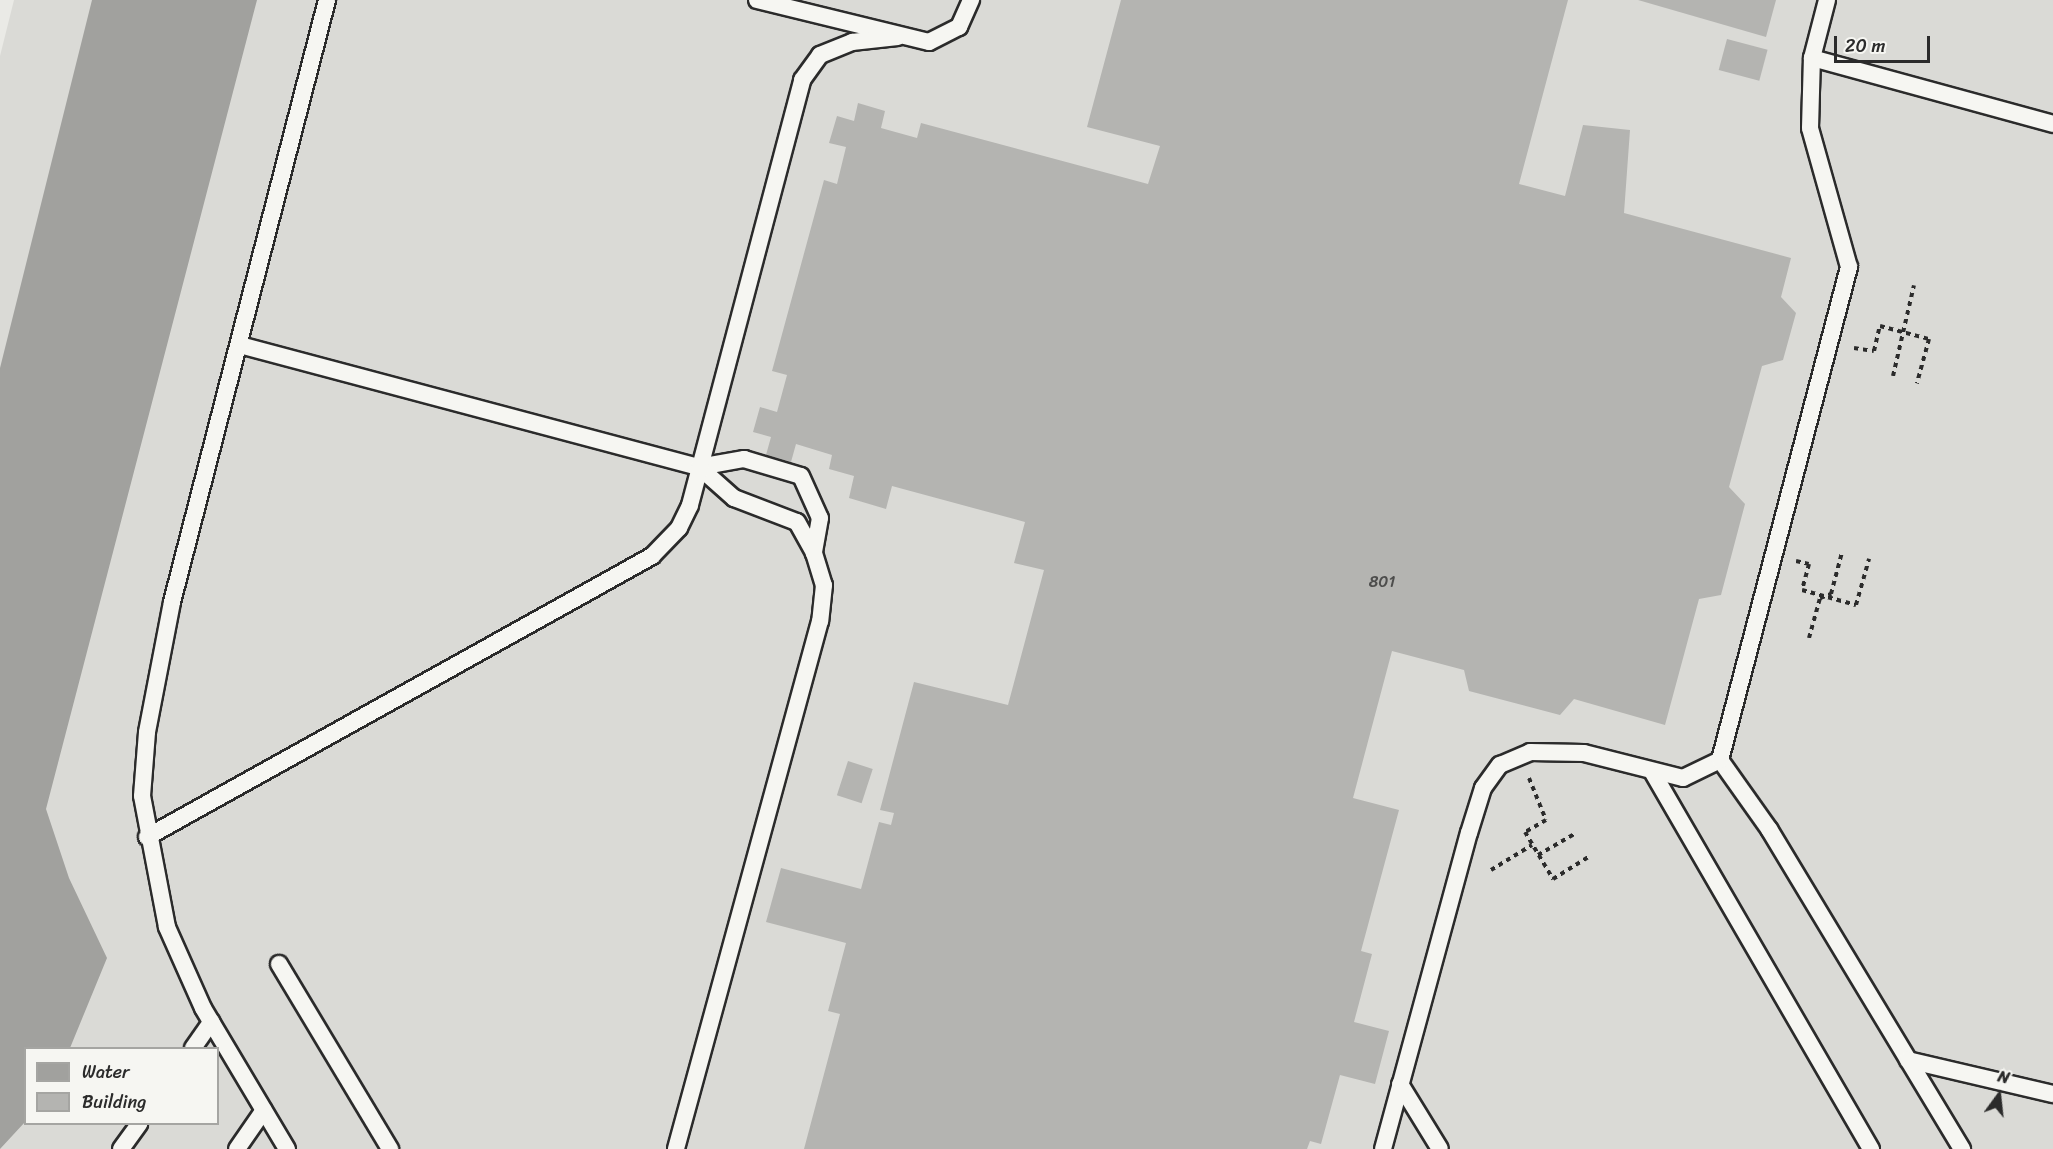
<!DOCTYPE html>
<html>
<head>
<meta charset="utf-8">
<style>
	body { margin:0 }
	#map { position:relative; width:2053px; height:1149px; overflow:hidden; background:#eaeae6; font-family:Sriracha,sans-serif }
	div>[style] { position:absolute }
	.built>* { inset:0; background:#dadad6 }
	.water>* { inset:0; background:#a1a19e }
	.building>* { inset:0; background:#b4b4b1; transform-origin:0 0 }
	.path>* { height:4px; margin-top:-2px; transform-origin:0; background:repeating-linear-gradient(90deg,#2b2b2b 0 4.5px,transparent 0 9px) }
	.roads { filter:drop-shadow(2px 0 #2b2b2b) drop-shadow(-2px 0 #2b2b2b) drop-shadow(0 2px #2b2b2b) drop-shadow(0 -2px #2b2b2b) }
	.service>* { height:16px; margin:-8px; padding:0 8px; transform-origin:8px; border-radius:8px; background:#f6f6f2 }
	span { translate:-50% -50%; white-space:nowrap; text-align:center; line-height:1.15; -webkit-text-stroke:6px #f6f6f2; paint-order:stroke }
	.number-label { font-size:16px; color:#4d4d4c }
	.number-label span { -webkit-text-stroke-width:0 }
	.legend { position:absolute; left:24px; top:1047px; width:195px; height:78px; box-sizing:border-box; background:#f6f6f2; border:2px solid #a5a5a2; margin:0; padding:8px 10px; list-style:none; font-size:18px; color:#2b2b2b }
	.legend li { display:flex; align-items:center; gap:12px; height:30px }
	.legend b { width:30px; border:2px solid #a5a5a2 }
	.north { position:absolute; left:1969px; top:1065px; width:60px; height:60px; -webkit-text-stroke:4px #f6f6f2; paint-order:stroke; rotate:15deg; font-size:16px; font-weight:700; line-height:24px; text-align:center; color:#2b2b2b }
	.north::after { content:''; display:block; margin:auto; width:21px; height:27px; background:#2b2b2b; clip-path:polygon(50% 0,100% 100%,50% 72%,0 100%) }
	.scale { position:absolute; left:1834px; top:36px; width:96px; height:27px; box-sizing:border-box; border:3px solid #2b2b2b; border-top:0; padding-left:8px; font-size:18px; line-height:21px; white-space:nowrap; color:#2b2b2b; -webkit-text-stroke:4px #f6f6f2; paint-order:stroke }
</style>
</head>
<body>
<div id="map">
	<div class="built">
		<div style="clip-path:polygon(evenodd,14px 0,2053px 0,2053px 1149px,0 1149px,0 56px,14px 0,26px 1048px,218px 1048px,218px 1124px,26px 1124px,26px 1048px)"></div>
	</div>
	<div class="water">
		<div style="clip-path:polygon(92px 0,257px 0,46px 809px,69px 878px,107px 958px,70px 1048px,26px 1048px,25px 1122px,0 1149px,0 368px)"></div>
	</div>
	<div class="building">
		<div style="clip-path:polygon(1121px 0,1568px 0,1519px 184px,1565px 196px,1583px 125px,1630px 130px,1624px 213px,1791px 258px,1781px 297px,1796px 313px,1783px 360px,1762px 366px,1729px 487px,1745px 504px,1721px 595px,1699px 599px,1665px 725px,1574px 699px,1560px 715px,1469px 691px,1464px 670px,1392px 651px,1353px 798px,1399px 810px,1361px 951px,1372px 954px,1354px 1022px,1389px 1031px,1375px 1084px,1340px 1075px,1321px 1144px,1310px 1141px,1307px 1149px,804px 1149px,840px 1014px,828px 1011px,846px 943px,766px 922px,781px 868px,861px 889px,879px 822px,891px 825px,894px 813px,880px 810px,914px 682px,1008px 705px,1044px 570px,1014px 563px,1025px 522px,892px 486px,886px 509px,849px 498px,854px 476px,829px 469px,832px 455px,796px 444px,791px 462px,766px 455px,771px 437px,753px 432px,760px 407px,777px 412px,787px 375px,772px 371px,824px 180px,837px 184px,846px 147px,829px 143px,837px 116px,854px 121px,858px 103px,885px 111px,881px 128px,917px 138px,921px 123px,1148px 184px,1160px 146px,1087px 127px)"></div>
		<div style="clip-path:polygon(1638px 0,1776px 0,1766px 37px)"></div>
		<div style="left:1727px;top:39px;width:42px;height:32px;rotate:15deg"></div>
		<div style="left:848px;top:761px;width:26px;height:36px;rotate:18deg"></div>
	</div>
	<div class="path">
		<div style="left:1854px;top:348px;width:20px;rotate:9deg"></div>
		<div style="left:1874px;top:351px;width:26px;rotate:-77deg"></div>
		<div style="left:1880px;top:326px;width:51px;rotate:14.9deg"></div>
		<div style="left:1929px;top:339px;width:46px;rotate:105.3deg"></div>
		<div style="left:1893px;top:376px;width:93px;rotate:-77deg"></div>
		<div style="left:1796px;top:561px;width:13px;rotate:13deg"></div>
		<div style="left:1809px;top:564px;width:27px;rotate:105deg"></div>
		<div style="left:1802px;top:590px;width:56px;rotate:15.5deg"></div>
		<div style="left:1856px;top:605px;width:48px;rotate:-74.2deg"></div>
		<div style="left:1809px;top:638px;width:41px;rotate:-74.6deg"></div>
		<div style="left:1820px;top:598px;width:12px;rotate:-20deg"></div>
		<div style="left:1831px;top:594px;width:43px;rotate:-75.3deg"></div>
		<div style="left:1529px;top:778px;width:45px;rotate:68deg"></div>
		<div style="left:1546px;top:820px;width:24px;rotate:150deg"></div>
		<div style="left:1525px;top:832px;width:55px;rotate:59.2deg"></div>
		<div style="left:1553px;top:879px;width:44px;rotate:-31.9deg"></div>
		<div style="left:1538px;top:855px;width:44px;rotate:-30.1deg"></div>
		<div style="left:1491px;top:870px;width:48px;rotate:-31.4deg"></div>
	</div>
	<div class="roads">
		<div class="service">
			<div style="left:757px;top:0;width:177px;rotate:13.7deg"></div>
			<div style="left:929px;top:42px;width:34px;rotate:-27deg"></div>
			<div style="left:959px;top:27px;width:30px;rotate:-66deg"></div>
			<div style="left:1812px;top:58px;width:250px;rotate:15.3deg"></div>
			<div style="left:240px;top:345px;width:475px;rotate:14.9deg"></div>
			<div style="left:699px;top:467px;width:47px;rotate:41.5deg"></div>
			<div style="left:734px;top:498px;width:67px;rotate:20.9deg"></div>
			<div style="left:797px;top:522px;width:35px;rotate:61deg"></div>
			<div style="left:814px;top:553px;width:34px;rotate:73deg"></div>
			<div style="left:824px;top:585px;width:36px;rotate:96deg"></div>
			<div style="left:820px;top:621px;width:547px;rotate:105.26deg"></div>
			<div style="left:699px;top:467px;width:46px;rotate:-10.1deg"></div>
			<div style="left:744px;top:459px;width:59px;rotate:16.6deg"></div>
			<div style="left:801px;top:476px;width:46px;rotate:65.7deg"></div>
			<div style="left:820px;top:518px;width:36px;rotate:100deg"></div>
			<div style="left:1720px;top:760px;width:85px;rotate:54.6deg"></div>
			<div style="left:1769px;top:829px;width:374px;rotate:58.9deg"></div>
			<div style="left:1653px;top:773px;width:435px;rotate:59.9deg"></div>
			<div style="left:147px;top:837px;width:578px;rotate:-29.09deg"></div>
			<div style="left:652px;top:556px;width:39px;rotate:-46deg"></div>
			<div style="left:679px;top:528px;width:25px;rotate:-64deg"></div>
			<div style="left:690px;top:505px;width:440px;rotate:-75.2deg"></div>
			<div style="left:802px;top:80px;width:31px;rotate:-54deg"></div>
			<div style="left:820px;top:55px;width:35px;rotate:-22deg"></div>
			<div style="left:852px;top:42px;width:46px;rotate:-6.2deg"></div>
			<div style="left:279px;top:964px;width:216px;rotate:59deg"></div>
			<div style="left:193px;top:1048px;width:32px;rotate:-55deg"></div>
			<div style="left:1908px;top:1060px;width:149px;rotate:13.2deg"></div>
			<div style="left:1400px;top:1084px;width:76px;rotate:58.4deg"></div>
			<div style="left:121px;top:1149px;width:31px;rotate:-54deg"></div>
			<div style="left:237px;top:1149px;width:47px;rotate:-55.3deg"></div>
			<div style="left:287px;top:1149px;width:164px;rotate:-120.8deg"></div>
			<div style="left:203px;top:1008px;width:89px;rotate:-114deg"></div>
			<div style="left:167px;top:927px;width:133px;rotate:-100.8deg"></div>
			<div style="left:142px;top:796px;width:64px;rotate:-85.5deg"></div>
			<div style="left:147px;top:732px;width:132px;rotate:-79.1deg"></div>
			<div style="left:172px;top:602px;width:622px;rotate:-75.56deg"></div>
			<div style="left:1383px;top:1149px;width:327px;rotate:-74.8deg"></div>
			<div style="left:1469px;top:833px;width:47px;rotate:-72.7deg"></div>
			<div style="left:1483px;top:788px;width:29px;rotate:-54deg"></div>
			<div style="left:1500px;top:765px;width:33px;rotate:-23deg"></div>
			<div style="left:1530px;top:752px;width:54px;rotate:1.1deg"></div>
			<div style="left:1584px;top:753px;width:102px;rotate:14.2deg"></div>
			<div style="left:1683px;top:778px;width:41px;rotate:-25.9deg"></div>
			<div style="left:1720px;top:760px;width:510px;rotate:-75.34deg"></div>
			<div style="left:1849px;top:267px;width:144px;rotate:-105.7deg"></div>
			<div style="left:1810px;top:128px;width:70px;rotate:-88.4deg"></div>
			<div style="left:1812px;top:58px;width:60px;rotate:-75.5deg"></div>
		</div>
	</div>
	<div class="number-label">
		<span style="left:1382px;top:582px">801</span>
	</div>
	<ul class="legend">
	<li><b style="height:16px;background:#a1a19e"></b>Water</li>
	<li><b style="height:16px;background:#b4b4b1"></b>Building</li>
	</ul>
	<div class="north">N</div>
	<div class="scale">20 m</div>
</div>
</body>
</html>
